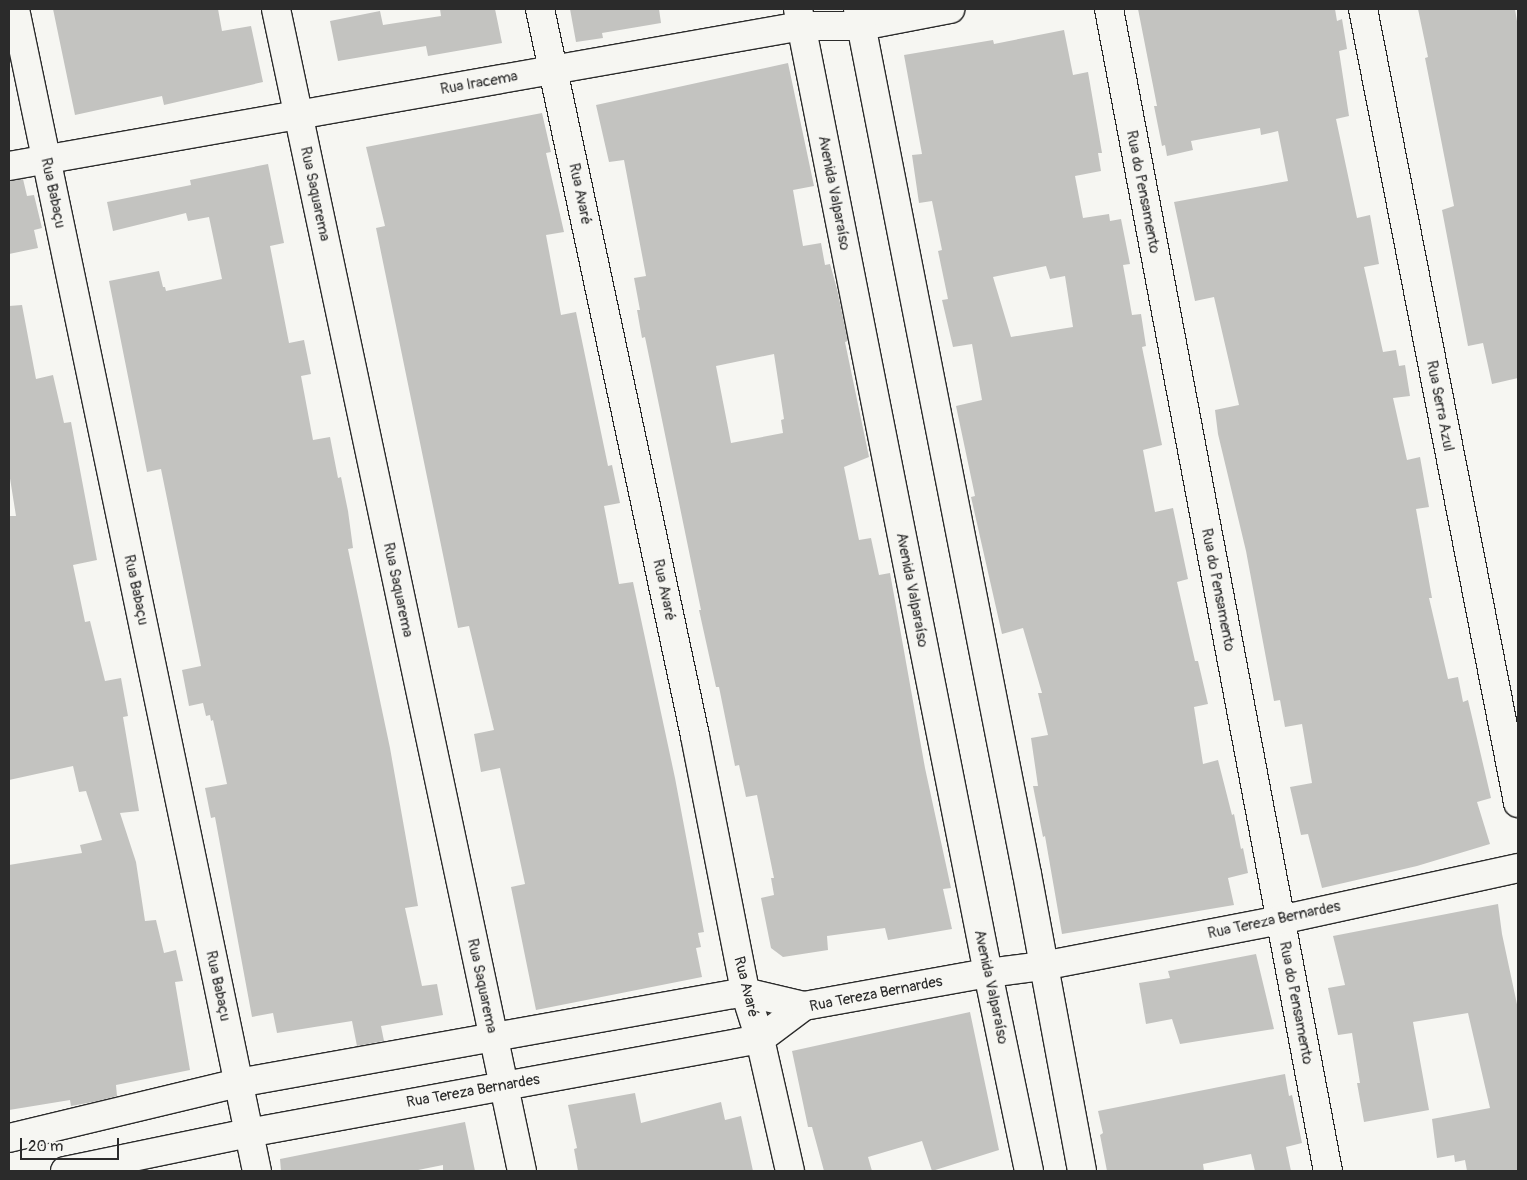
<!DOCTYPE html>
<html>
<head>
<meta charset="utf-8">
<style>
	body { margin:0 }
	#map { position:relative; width:1527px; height:1180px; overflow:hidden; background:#f6f6f2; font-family:Pangolin,sans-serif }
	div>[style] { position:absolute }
	.building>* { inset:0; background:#c3c3c0 }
	.roads { filter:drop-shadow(1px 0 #2b2b2b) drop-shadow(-1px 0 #2b2b2b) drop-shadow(0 1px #2b2b2b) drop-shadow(0 -1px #2b2b2b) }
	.minor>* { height:28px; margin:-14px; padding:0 14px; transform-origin:14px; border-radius:14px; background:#f6f6f2 }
	.major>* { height:28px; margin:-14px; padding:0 14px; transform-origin:14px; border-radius:14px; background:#f6f6f2 }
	span { translate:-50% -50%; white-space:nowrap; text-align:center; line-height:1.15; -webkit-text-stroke:5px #f6f6f2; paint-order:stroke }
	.street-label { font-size:15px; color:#2b2b2b }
	.frame { position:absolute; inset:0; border:10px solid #2b2b2b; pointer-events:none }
	.scale { position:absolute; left:20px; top:1138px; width:99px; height:22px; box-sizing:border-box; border:2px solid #2b2b2b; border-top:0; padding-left:6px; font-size:15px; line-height:18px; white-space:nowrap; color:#2b2b2b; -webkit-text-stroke:4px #f6f6f2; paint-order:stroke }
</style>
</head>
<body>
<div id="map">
	<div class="building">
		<div style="clip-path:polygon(53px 9px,218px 9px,222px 31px,251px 26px,263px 82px,164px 105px,162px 96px,75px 115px)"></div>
		<div style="clip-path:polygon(440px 9px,495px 9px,502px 43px,428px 56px,426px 46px,338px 61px,330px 21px,380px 11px,383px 25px,441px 16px)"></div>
		<div style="clip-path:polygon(570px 9px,659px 9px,661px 23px,602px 33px,603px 38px,576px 42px)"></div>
		<div style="clip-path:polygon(1138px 9px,1335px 9px,1337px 21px,1342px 19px,1347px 49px,1339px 51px,1349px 116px,1336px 119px,1357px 218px,1370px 215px,1379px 264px,1364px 267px,1383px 352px,1396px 350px,1399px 366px,1405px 365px,1410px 396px,1393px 398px,1407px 460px,1420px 457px,1429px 507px,1416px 509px,1432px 598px,1429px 598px,1448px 679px,1458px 677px,1463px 702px,1468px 700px,1491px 798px,1477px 802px,1490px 844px,1417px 866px,1322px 888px,1308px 834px,1301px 835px,1290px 787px,1312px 783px,1302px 724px,1285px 727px,1280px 700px,1274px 701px,1246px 551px,1218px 434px,1215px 410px,1239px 405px,1214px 297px,1195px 301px,1174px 202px,1288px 181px,1278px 131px,1261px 135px,1260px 128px,1191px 141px,1193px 150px,1167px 156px,1165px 145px,1162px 146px,1154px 106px,1157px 106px)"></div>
		<div style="clip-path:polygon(1418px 9px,1515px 9px,1518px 27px,1518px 378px,1492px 384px,1483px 343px,1468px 346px,1442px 210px,1454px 206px,1425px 58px,1428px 57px)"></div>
		<div style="clip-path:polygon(evenodd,1064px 30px,1073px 75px,1088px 72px,1102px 153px,1098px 153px,1101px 171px,1075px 176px,1083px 218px,1109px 214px,1110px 221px,1121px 219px,1130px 264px,1123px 265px,1132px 315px,1141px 314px,1146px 346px,1142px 347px,1162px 445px,1143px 450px,1155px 512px,1173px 508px,1188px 579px,1177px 582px,1195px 661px,1198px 661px,1208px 704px,1194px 707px,1203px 764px,1218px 760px,1232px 815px,1234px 814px,1241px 849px,1243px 848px,1248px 873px,1228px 878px,1234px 905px,1062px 934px,1045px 836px,1043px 837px,1033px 786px,1038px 786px,1031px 738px,1048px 735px,1038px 693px,1042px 693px,1023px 628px,1002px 634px,971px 497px,975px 496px,956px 406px,982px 400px,972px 344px,953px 347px,942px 300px,948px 299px,938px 251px,942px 250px,932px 201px,919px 203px,912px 155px,922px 154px,904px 55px,993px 40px,994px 44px,1064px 30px,1046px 266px,1050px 279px,1065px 276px,1073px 327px,1011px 337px,993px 277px,1046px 266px)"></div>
		<div style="clip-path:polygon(evenodd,788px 63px,814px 186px,793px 190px,803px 246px,821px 243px,825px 265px,830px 264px,837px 289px,848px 341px,845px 342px,869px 457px,844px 467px,859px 540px,871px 538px,879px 575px,890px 573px,925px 768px,951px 888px,943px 889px,952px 929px,888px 940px,885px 928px,827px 936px,828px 950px,783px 957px,771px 948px,761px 898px,774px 895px,771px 878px,774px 878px,757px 795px,746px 797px,739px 765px,735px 766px,719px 687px,716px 687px,699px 610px,701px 610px,645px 337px,642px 338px,637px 310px,640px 310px,634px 278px,646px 276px,624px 160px,609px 162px,596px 105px,788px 63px,774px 354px,784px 419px,781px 420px,783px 433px,731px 443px,716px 366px,774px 354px)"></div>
		<div style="clip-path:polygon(542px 113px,551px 152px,546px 153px,564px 232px,546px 235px,561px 315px,576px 312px,608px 466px,612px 465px,620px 503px,604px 506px,619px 584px,633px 582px,675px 778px,704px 932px,698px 933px,701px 947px,696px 948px,702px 977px,536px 1010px,511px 887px,525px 884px,500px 768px,481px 772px,474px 734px,494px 730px,469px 626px,458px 628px,376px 228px,385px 226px,366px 147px)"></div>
		<div style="clip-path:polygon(268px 164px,284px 243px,270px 246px,289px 343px,304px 340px,311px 374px,301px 376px,313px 440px,330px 437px,338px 478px,341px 477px,348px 511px,353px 548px,348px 549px,390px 748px,418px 906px,405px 908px,422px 986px,437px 984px,443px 1015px,381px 1026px,384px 1041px,357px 1046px,352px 1021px,277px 1033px,273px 1013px,252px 1017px,215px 817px,211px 818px,205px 788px,227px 784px,213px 720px,211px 721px,210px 715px,206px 716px,203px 703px,189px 706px,182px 670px,201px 666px,161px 469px,147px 472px,109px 281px,159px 271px,163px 287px,165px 287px,166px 291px,222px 279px,209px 217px,188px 221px,186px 213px,113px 231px,107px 202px,191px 185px,190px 180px)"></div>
		<div style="clip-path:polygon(23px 179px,27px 196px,34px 195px,42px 228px,34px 230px,38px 248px,9px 254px,9px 181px)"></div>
		<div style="clip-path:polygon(22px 305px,36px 379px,53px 375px,64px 423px,71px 422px,97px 560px,73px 565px,85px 622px,90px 621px,105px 681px,121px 678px,128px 716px,123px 717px,139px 811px,120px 813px,136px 862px,145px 921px,156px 920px,164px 953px,176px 950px,183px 981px,175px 982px,190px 1070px,116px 1085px,117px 1096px,98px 1101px,71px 1106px,70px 1100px,9px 1110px,9px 865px,82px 853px,80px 845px,102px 840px,86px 791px,79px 792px,73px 766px,9px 780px,9px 516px,16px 516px,9px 472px,9px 306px)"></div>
		<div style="clip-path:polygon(1498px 904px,1502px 934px,1518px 1009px,1518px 1171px,1467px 1171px,1465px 1160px,1455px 1162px,1454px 1155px,1437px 1158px,1432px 1119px,1490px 1108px,1468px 1013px,1413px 1022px,1429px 1110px,1364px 1122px,1357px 1083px,1360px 1083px,1352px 1033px,1338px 1035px,1328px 988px,1345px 985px,1333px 936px)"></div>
		<div style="clip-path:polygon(1256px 954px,1274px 1029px,1180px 1044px,1172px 1019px,1146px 1024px,1139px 983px,1170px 978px,1168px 971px)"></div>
		<div style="clip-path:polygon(970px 1012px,999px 1150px,932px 1171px,922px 1141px,868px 1157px,872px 1171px,824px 1171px,812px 1127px,808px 1127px,792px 1051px)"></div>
		<div style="clip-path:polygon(1285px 1074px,1289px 1096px,1292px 1095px,1302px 1143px,1286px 1147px,1291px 1171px,1255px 1171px,1251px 1154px,1203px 1164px,1204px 1171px,1107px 1171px,1100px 1135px,1103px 1133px,1098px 1111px)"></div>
		<div style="clip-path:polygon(635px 1093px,641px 1123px,721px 1102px,725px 1120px,741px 1116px,753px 1171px,578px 1171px,574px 1149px,577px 1148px,568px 1105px)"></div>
		<div style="clip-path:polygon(465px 1122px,475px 1171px,443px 1171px,443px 1165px,413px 1171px,281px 1171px,280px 1159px)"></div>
	</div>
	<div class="roads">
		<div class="minor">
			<div style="left:15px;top:9px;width:1187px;rotate:78.24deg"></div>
			<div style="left:276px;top:9px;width:1188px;rotate:78.05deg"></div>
			<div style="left:540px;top:9px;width:743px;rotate:77.96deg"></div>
			<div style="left:695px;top:736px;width:261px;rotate:78.9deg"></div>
			<div style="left:745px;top:992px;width:49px;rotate:72.3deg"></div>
			<div style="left:760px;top:1039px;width:135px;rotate:77.2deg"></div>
			<div style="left:1109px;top:9px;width:1182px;rotate:79.33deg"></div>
			<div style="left:1363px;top:9px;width:809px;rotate:78.95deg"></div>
			<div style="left:9px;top:166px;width:804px;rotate:-10.02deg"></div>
			<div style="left:801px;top:26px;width:60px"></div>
			<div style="left:861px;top:26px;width:91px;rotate:-10.8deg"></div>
			<div style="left:9px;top:1138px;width:236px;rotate:-13.5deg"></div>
			<div style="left:238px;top:1083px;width:515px;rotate:-10.18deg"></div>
			<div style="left:745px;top:992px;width:61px;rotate:13.3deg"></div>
			<div style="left:65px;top:1171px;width:187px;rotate:-11.7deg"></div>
			<div style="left:248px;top:1133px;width:521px;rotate:-10.4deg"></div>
			<div style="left:760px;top:1039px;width:55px;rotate:-36.9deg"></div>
			<div style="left:804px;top:1006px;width:187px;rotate:-10.2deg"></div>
			<div style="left:988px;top:973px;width:54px;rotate:-7.4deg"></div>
			<div style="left:1042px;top:966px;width:242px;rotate:-10.9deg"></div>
			<div style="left:1280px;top:920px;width:244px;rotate:-12.3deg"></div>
		</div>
		<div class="major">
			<div style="left:798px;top:9px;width:983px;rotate:78.85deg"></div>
			<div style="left:988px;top:973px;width:202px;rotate:78.3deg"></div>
			<div style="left:858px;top:9px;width:881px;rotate:78.95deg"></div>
			<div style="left:1027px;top:874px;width:302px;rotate:79.5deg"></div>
		</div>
	</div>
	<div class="street-label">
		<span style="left:479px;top:83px;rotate:-10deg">Rua Iracema</span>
		<span style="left:1143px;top:192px;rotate:79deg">Rua do Pensamento</span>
		<span style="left:53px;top:193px;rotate:78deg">Rua Babaçu</span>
		<span style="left:834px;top:193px;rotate:79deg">Avenida Valparaíso</span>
		<span style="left:315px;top:194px;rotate:78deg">Rua Saquarema</span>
		<span style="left:580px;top:194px;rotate:78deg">Rua Avaré</span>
		<span style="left:1440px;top:406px;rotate:79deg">Rua Serra Azul</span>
		<span style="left:136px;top:590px;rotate:78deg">Rua Babaçu</span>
		<span style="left:398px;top:590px;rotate:78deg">Rua Saquarema</span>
		<span style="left:664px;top:590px;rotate:78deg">Rua Avaré</span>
		<span style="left:912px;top:590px;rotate:79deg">Avenida Valparaíso</span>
		<span style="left:1218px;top:590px;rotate:79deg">Rua do Pensamento</span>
		<span style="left:1274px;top:920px;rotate:-12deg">Rua Tereza Bernardes</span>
		<span style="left:218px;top:986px;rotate:78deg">Rua Babaçu</span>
		<span style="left:482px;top:986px;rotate:78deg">Rua Saquarema</span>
		<span style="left:746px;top:987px;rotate:76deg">Rua Avaré</span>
		<span style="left:991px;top:987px;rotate:78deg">Avenida Valparaíso</span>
		<span style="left:876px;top:994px;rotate:-11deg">Rua Tereza Bernardes</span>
		<span style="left:1296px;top:1003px;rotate:79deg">Rua do Pensamento</span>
		<span style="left:473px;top:1091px;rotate:-10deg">Rua Tereza Bernardes</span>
	</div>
	<div class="frame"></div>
	<div class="scale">20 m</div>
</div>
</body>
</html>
